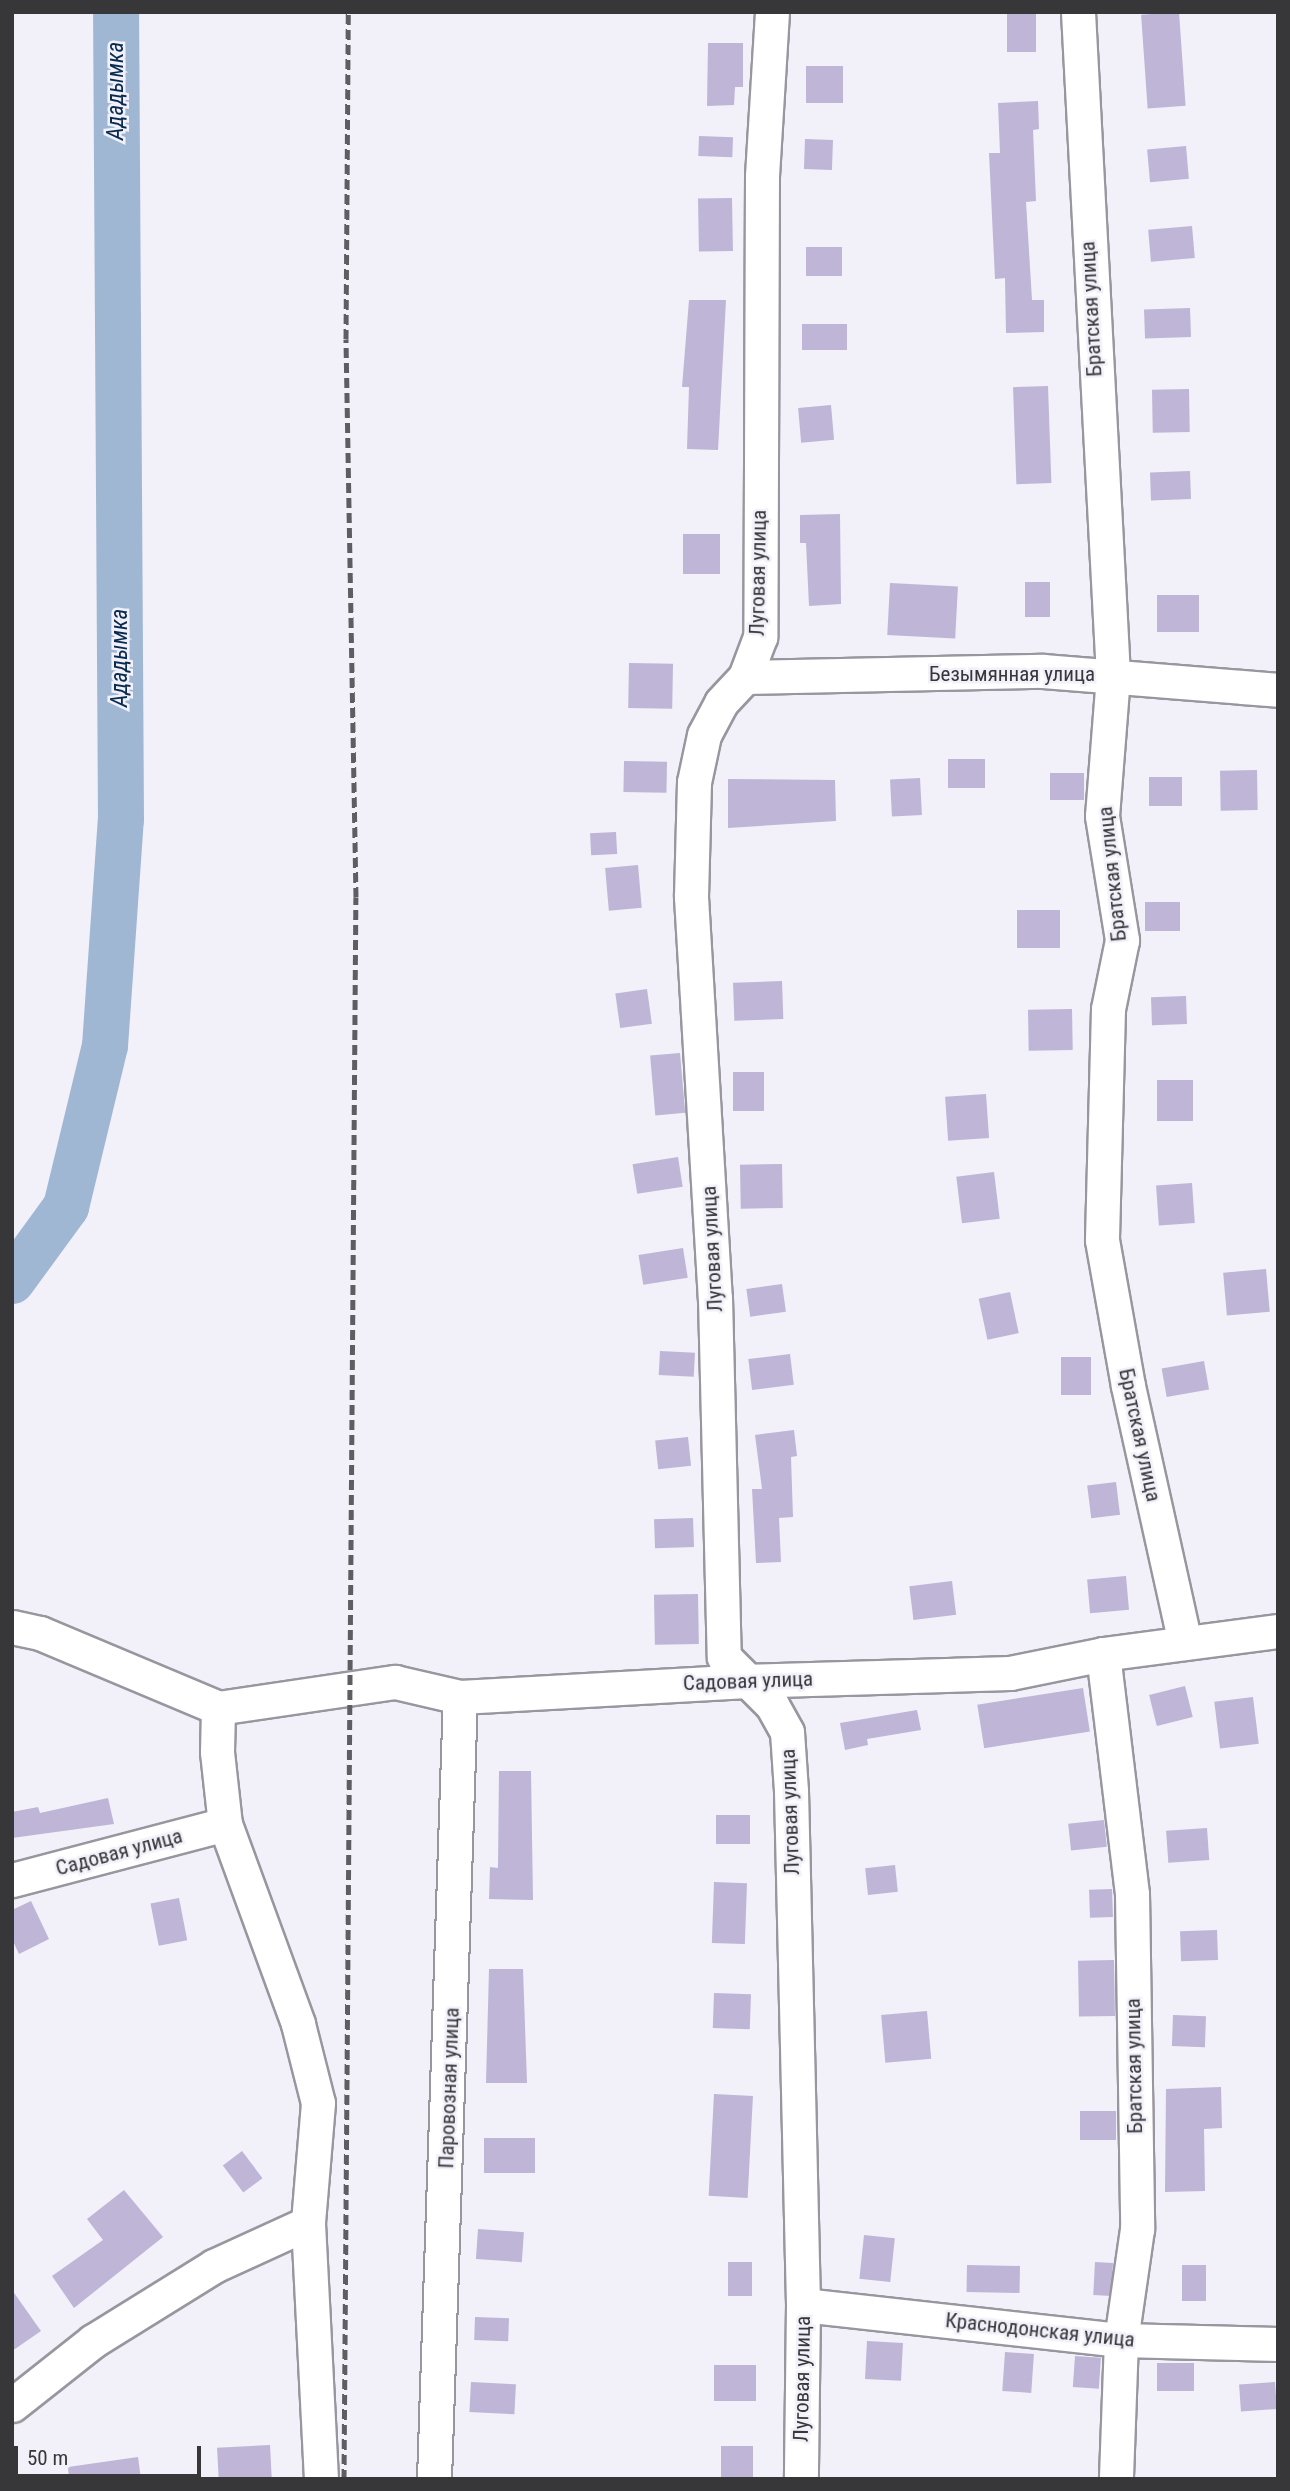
<!DOCTYPE html>
<html>
<head>
<meta charset="utf-8">
<style>
	body { margin:0 }
	#map { position:relative; width:1290px; height:2491px; overflow:hidden; background:#f2f0f9; font-family:"Roboto Condensed",sans-serif }
	div>[style] { position:absolute }
	.river>* { height:46px; margin:-23px; padding:0 23px; transform-origin:23px; border-radius:23px; background:#a0b7d3 }
	.building>* { inset:0; background:#beb5d7; transform-origin:0 0 }
	.roads { filter:drop-shadow(2px 0 #98969e) drop-shadow(-2px 0 #98969e) drop-shadow(0 2px #98969e) drop-shadow(0 -2px #98969e) }
	.minor>* { height:33px; margin:-16.5px; padding:0 16.5px; transform-origin:16.5px; border-radius:16.5px; background:#fff }
	.rail>* { height:5px; margin-top:-2.5px; transform-origin:0; background:repeating-linear-gradient(90deg,#5e5d61 0 10px,transparent 0 15px) }
	span { translate:-50% -50%; white-space:nowrap; text-align:center; line-height:1.15; -webkit-text-stroke:5px #f2f0f9; paint-order:stroke }
	.street-label { font-size:21px; color:#373639 }
	.water-label { font-size:23px; color:#082b50; font-style:italic }
	.frame { position:absolute; inset:0; border:14px solid #373639; pointer-events:none }
	.scale { position:absolute; left:14px; top:2446px; width:187px; height:32px; box-sizing:border-box; border:4px solid #373639; border-top:0; padding-left:9px; font-size:21px; line-height:24px; white-space:nowrap; color:#373639; -webkit-text-stroke:5px #f2f0f9; paint-order:stroke }
</style>
</head>
<body>
<div id="map">
	<div class="river">
		<div style="left:12px;top:1281px;width:92px;rotate:-53.9deg"></div>
		<div style="left:66px;top:1207px;width:166px;rotate:-76.4deg"></div>
		<div style="left:105px;top:1046px;width:227px;rotate:-86deg"></div>
		<div style="left:121px;top:820px;width:808px;rotate:-90.35deg"></div>
	</div>
	<div class="building">
		<div style="left:1007px;top:12px;width:29px;height:40px"></div>
		<div style="left:1179px;top:12px;width:94px;height:38px;rotate:86deg"></div>
		<div style="clip-path:polygon(708px 43px,743px 43px,743px 87px,735px 87px,734px 105px,707px 106px)"></div>
		<div style="left:806px;top:66px;width:37px;height:37px"></div>
		<div style="clip-path:polygon(1038px 101px,1039px 129px,1033px 130px,1036px 201px,1026px 202px,1032px 300px,1044px 300px,1044px 332px,1006px 333px,1005px 278px,995px 279px,989px 153px,1000px 153px,998px 103px)"></div>
		<div style="left:699px;top:136px;width:34px;height:20px;rotate:2deg"></div>
		<div style="left:805px;top:139px;width:28px;height:30px;rotate:2deg"></div>
		<div style="left:1186px;top:146px;width:33px;height:39px;rotate:85deg"></div>
		<div style="left:732px;top:198px;width:53px;height:34px;rotate:89deg"></div>
		<div style="left:1192px;top:226px;width:32px;height:44px;rotate:85deg"></div>
		<div style="left:806px;top:247px;width:36px;height:29px"></div>
		<div style="clip-path:polygon(689px 300px,726px 300px,718px 450px,687px 449px,689px 387px,682px 387px)"></div>
		<div style="left:1190px;top:308px;width:29px;height:46px;rotate:88deg"></div>
		<div style="left:847px;top:324px;width:26px;height:45px;rotate:90deg"></div>
		<div style="left:1048px;top:386px;width:97px;height:35px;rotate:88deg"></div>
		<div style="left:1189px;top:389px;width:43px;height:37px;rotate:89deg"></div>
		<div style="left:831px;top:405px;width:35px;height:33px;rotate:85deg"></div>
		<div style="left:1190px;top:471px;width:28px;height:40px;rotate:88deg"></div>
		<div style="clip-path:polygon(840px 514px,841px 604px,809px 606px,806px 543px,800px 543px,800px 515px)"></div>
		<div style="left:683px;top:534px;width:37px;height:40px"></div>
		<div style="left:1025px;top:582px;width:25px;height:35px"></div>
		<div style="left:890px;top:583px;width:68px;height:52px;rotate:3deg"></div>
		<div style="left:1157px;top:595px;width:42px;height:37px"></div>
		<div style="left:629px;top:663px;width:44px;height:45px;rotate:1deg"></div>
		<div style="left:948px;top:759px;width:37px;height:29px"></div>
		<div style="left:624px;top:761px;width:43px;height:31px;rotate:1deg"></div>
		<div style="left:1257px;top:770px;width:40px;height:37px;rotate:89deg"></div>
		<div style="left:1084px;top:773px;width:27px;height:34px;rotate:90deg"></div>
		<div style="left:1149px;top:777px;width:33px;height:29px"></div>
		<div style="left:920px;top:778px;width:37px;height:30px;rotate:87deg"></div>
		<div style="clip-path:polygon(728px 779px,835px 780px,836px 821px,728px 828px)"></div>
		<div style="left:616px;top:832px;width:22px;height:26px;rotate:87deg"></div>
		<div style="left:638px;top:865px;width:43px;height:33px;rotate:85deg"></div>
		<div style="left:1180px;top:902px;width:29px;height:35px;rotate:90deg"></div>
		<div style="left:1017px;top:910px;width:43px;height:38px"></div>
		<div style="left:782px;top:981px;width:38px;height:49px;rotate:88deg"></div>
		<div style="left:647px;top:989px;width:35px;height:32px;rotate:82deg"></div>
		<div style="left:1186px;top:996px;width:28px;height:35px;rotate:88deg"></div>
		<div style="left:1072px;top:1009px;width:41px;height:44px;rotate:89deg"></div>
		<div style="left:680px;top:1053px;width:60px;height:30px;rotate:85deg"></div>
		<div style="left:764px;top:1072px;width:39px;height:31px;rotate:90deg"></div>
		<div style="left:1157px;top:1080px;width:36px;height:41px"></div>
		<div style="left:986px;top:1094px;width:44px;height:41px;rotate:86deg"></div>
		<div style="left:678px;top:1157px;width:30px;height:46px;rotate:81deg"></div>
		<div style="left:782px;top:1164px;width:44px;height:42px;rotate:89deg"></div>
		<div style="left:994px;top:1172px;width:47px;height:38px;rotate:83deg"></div>
		<div style="left:1192px;top:1183px;width:40px;height:36px;rotate:86deg"></div>
		<div style="left:683px;top:1248px;width:30px;height:45px;rotate:81deg"></div>
		<div style="left:1266px;top:1269px;width:43px;height:43px;rotate:85deg"></div>
		<div style="left:782px;top:1284px;width:28px;height:36px;rotate:82deg"></div>
		<div style="left:1010px;top:1292px;width:42px;height:32px;rotate:78deg"></div>
		<div style="left:660px;top:1351px;width:35px;height:24px;rotate:3deg"></div>
		<div style="left:790px;top:1354px;width:31px;height:42px;rotate:83deg"></div>
		<div style="left:1061px;top:1357px;width:30px;height:38px"></div>
		<div style="left:1204px;top:1361px;width:29px;height:43px;rotate:80deg"></div>
		<div style="clip-path:polygon(794px 1430px,797px 1456px,791px 1457px,793px 1517px,779px 1518px,781px 1562px,756px 1563px,752px 1489px,762px 1489px,755px 1435px)"></div>
		<div style="left:688px;top:1437px;width:29px;height:33px;rotate:84deg"></div>
		<div style="left:1116px;top:1482px;width:33px;height:29px;rotate:83deg"></div>
		<div style="left:693px;top:1518px;width:29px;height:39px;rotate:88deg"></div>
		<div style="left:1126px;top:1576px;width:34px;height:39px;rotate:85deg"></div>
		<div style="left:952px;top:1581px;width:34px;height:43px;rotate:83deg"></div>
		<div style="left:698px;top:1594px;width:50px;height:44px;rotate:89deg"></div>
		<div style="left:1185px;top:1686px;width:32px;height:37px;rotate:76deg"></div>
		<div style="left:1083px;top:1688px;width:44px;height:107px;rotate:81deg"></div>
		<div style="left:1253px;top:1697px;width:47px;height:39px;rotate:83deg"></div>
		<div style="clip-path:polygon(917px 1710px,921px 1730px,867px 1739px,868px 1745px,845px 1750px,840px 1723px)"></div>
		<div style="clip-path:polygon(499px 1771px,531px 1771px,533px 1900px,489px 1899px,490px 1867px,498px 1868px)"></div>
		<div style="clip-path:polygon(108px 1798px,114px 1824px,12px 1838px,12px 1812px,38px 1807px,40px 1813px)"></div>
		<div style="left:716px;top:1815px;width:34px;height:29px"></div>
		<div style="left:1104px;top:1820px;width:27px;height:36px;rotate:84deg"></div>
		<div style="left:1207px;top:1828px;width:32px;height:41px;rotate:86deg"></div>
		<div style="left:895px;top:1865px;width:27px;height:30px;rotate:84deg"></div>
		<div style="left:714px;top:1882px;width:33px;height:61px;rotate:2deg"></div>
		<div style="left:1112px;top:1889px;width:28px;height:23px;rotate:88deg"></div>
		<div style="left:179px;top:1898px;width:43px;height:29px;rotate:79deg"></div>
		<div style="clip-path:polygon(31px 1901px,49px 1939px,19px 1954px,12px 1939px,12px 1910px)"></div>
		<div style="left:1217px;top:1930px;width:30px;height:37px;rotate:88deg"></div>
		<div style="left:1114px;top:1960px;width:56px;height:36px;rotate:89deg"></div>
		<div style="clip-path:polygon(489px 1969px,523px 1969px,527px 2083px,486px 2083px)"></div>
		<div style="left:714px;top:1993px;width:37px;height:35px;rotate:2deg"></div>
		<div style="left:927px;top:2011px;width:48px;height:46px;rotate:85deg"></div>
		<div style="left:1173px;top:2015px;width:33px;height:31px;rotate:2deg"></div>
		<div style="clip-path:polygon(1221px 2087px,1222px 2128px,1204px 2129px,1205px 2191px,1165px 2192px,1166px 2089px)"></div>
		<div style="left:714px;top:2094px;width:39px;height:102px;rotate:3deg"></div>
		<div style="left:1116px;top:2111px;width:29px;height:36px;rotate:90deg"></div>
		<div style="left:484px;top:2138px;width:51px;height:35px"></div>
		<div style="left:242px;top:2151px;width:34px;height:24px;rotate:53deg"></div>
		<div style="clip-path:polygon(124px 2190px,163px 2237px,74px 2308px,52px 2276px,103px 2240px,87px 2219px)"></div>
		<div style="left:478px;top:2229px;width:46px;height:30px;rotate:4deg"></div>
		<div style="left:864px;top:2235px;width:31px;height:44px;rotate:6deg"></div>
		<div style="left:728px;top:2262px;width:24px;height:34px"></div>
		<div style="left:1095px;top:2262px;width:18px;height:33px;rotate:3deg"></div>
		<div style="left:967px;top:2265px;width:53px;height:27px;rotate:1deg"></div>
		<div style="left:1182px;top:2265px;width:24px;height:36px"></div>
		<div style="clip-path:polygon(12px 2290px,41px 2331px,12px 2351px)"></div>
		<div style="left:475px;top:2317px;width:34px;height:23px;rotate:2deg"></div>
		<div style="left:867px;top:2341px;width:36px;height:38px;rotate:3deg"></div>
		<div style="left:1005px;top:2352px;width:29px;height:39px;rotate:4deg"></div>
		<div style="left:1075px;top:2356px;width:26px;height:31px;rotate:4deg"></div>
		<div style="left:1157px;top:2363px;width:37px;height:28px"></div>
		<div style="left:714px;top:2365px;width:42px;height:36px"></div>
		<div style="left:471px;top:2382px;width:45px;height:30px;rotate:3deg"></div>
		<div style="left:1275px;top:2382px;width:27px;height:36px;rotate:86deg"></div>
		<div style="left:270px;top:2445px;width:34px;height:53px;rotate:87deg"></div>
		<div style="left:721px;top:2446px;width:32px;height:33px"></div>
		<div style="clip-path:polygon(138px 2457px,141px 2479px,69px 2479px,68px 2467px)"></div>
	</div>
	<div class="roads">
		<div class="minor">
			<div style="left:772px;top:12px;width:164px;rotate:93.5deg"></div>
			<div style="left:762px;top:176px;width:461px;rotate:90.2deg"></div>
			<div style="left:760px;top:637px;width:43px;rotate:110.6deg"></div>
			<div style="left:745px;top:677px;width:35px;rotate:133deg"></div>
			<div style="left:721px;top:703px;width:36px;rotate:118deg"></div>
			<div style="left:704px;top:735px;width:48px;rotate:102deg"></div>
			<div style="left:694px;top:782px;width:115px;rotate:91.5deg"></div>
			<div style="left:691px;top:897px;width:402px;rotate:86.6deg"></div>
			<div style="left:715px;top:1298px;width:359px;rotate:88.6deg"></div>
			<div style="left:724px;top:1657px;width:68px;rotate:45deg"></div>
			<div style="left:772px;top:1705px;width:31px;rotate:61deg"></div>
			<div style="left:787px;top:1732px;width:59px;rotate:86.1deg"></div>
			<div style="left:791px;top:1791px;width:514px;rotate:88.66deg"></div>
			<div style="left:803px;top:2305px;width:174px;rotate:90.7deg"></div>
			<div style="left:1078px;top:12px;width:665px;rotate:86.98deg"></div>
			<div style="left:1113px;top:676px;width:140px;rotate:94.5deg"></div>
			<div style="left:1102px;top:816px;width:126px;rotate:80.8deg"></div>
			<div style="left:1122px;top:940px;width:70px;rotate:101.5deg"></div>
			<div style="left:1108px;top:1009px;width:231px;rotate:91.5deg"></div>
			<div style="left:1102px;top:1240px;width:148px;rotate:79.9deg"></div>
			<div style="left:1128px;top:1386px;width:263px;rotate:77.5deg"></div>
			<div style="left:745px;top:677px;width:298px;rotate:-1.2deg"></div>
			<div style="left:1043px;top:671px;width:236px;rotate:4.6deg"></div>
			<div style="left:12px;top:1627px;width:29px;rotate:12deg"></div>
			<div style="left:40px;top:1633px;width:193px;rotate:22.8deg"></div>
			<div style="left:1103px;top:1654px;width:242px;rotate:83.1deg"></div>
			<div style="left:1132px;top:1894px;width:335px;rotate:89.1deg"></div>
			<div style="left:1137px;top:2229px;width:112px;rotate:98.2deg"></div>
			<div style="left:1121px;top:2340px;width:139px;rotate:92.1deg"></div>
			<div style="left:218px;top:1708px;width:179px;rotate:-8.4deg"></div>
			<div style="left:395px;top:1682px;width:67px;rotate:13deg"></div>
			<div style="left:460px;top:1697px;width:283px;rotate:-3.2deg"></div>
			<div style="left:743px;top:1681px;width:267px;rotate:-1.7deg"></div>
			<div style="left:1010px;top:1673px;width:95px;rotate:-11.5deg"></div>
			<div style="left:1103px;top:1654px;width:177px;rotate:-7.5deg"></div>
			<div style="left:218px;top:1708px;width:44px;rotate:91.3deg"></div>
			<div style="left:217px;top:1752px;width:72px;rotate:83.7deg"></div>
			<div style="left:225px;top:1824px;width:213px;rotate:69.9deg"></div>
			<div style="left:298px;top:2024px;width:81px;rotate:75.8deg"></div>
			<div style="left:318px;top:2103px;width:120px;rotate:94.8deg"></div>
			<div style="left:308px;top:2223px;width:256px;rotate:87.1deg"></div>
			<div style="left:12px;top:1880px;width:220px;rotate:-14.7deg"></div>
			<div style="left:803px;top:2305px;width:320px;rotate:6.3deg"></div>
			<div style="left:1121px;top:2340px;width:157px;rotate:1.5deg"></div>
			<div style="left:12px;top:2405px;width:103px;rotate:-38.3deg"></div>
			<div style="left:93px;top:2341px;width:142px;rotate:-31.8deg"></div>
			<div style="left:214px;top:2266px;width:103px;rotate:-24.6deg"></div>
			<div style="left:434px;top:2479px;width:782px;rotate:-88.1deg"></div>
		</div>
	</div>
	<div class="rail">
		<div style="left:344px;top:2479px;width:1582px;rotate:-89.57deg"></div>
		<div style="left:356px;top:897px;width:558px;rotate:-91.03deg"></div>
		<div style="left:346px;top:339px;width:327px;rotate:-89.6deg"></div>
	</div>
	<div class="street-label">
		<span style="left:1091px;top:309px;rotate:-93deg">Братская улица</span>
		<span style="left:758px;top:573px;rotate:-89deg">Луговая улица</span>
		<span style="left:1012px;top:674px">Безымянная улица</span>
		<span style="left:1112px;top:874px;rotate:-96deg">Братская улица</span>
		<span style="left:712px;top:1249px;rotate:-93deg">Луговая улица</span>
		<span style="left:1140px;top:1435px;rotate:78deg">Братская улица</span>
		<span style="left:748px;top:1681px;rotate:-2deg">Садовая улица</span>
		<span style="left:790px;top:1812px;rotate:-92deg">Луговая улица</span>
		<span style="left:119px;top:1852px;rotate:-15deg">Садовая улица</span>
		<span style="left:1134px;top:2066px;rotate:-91deg">Братская улица</span>
		<span style="left:449px;top:2088px;rotate:-88deg">Паровозная улица</span>
		<span style="left:1040px;top:2330px;rotate:6deg">Краснодонская улица</span>
		<span style="left:802px;top:2379px;rotate:-89deg">Луговая улица</span>
	</div>
	<div class="water-label">
		<span style="left:116px;top:91px;rotate:-90deg">Ададымка</span>
		<span style="left:120px;top:658px;rotate:-90deg">Ададымка</span>
	</div>
	<div class="frame"></div>
	<div class="scale">50 m</div>
</div>
</body>
</html>
